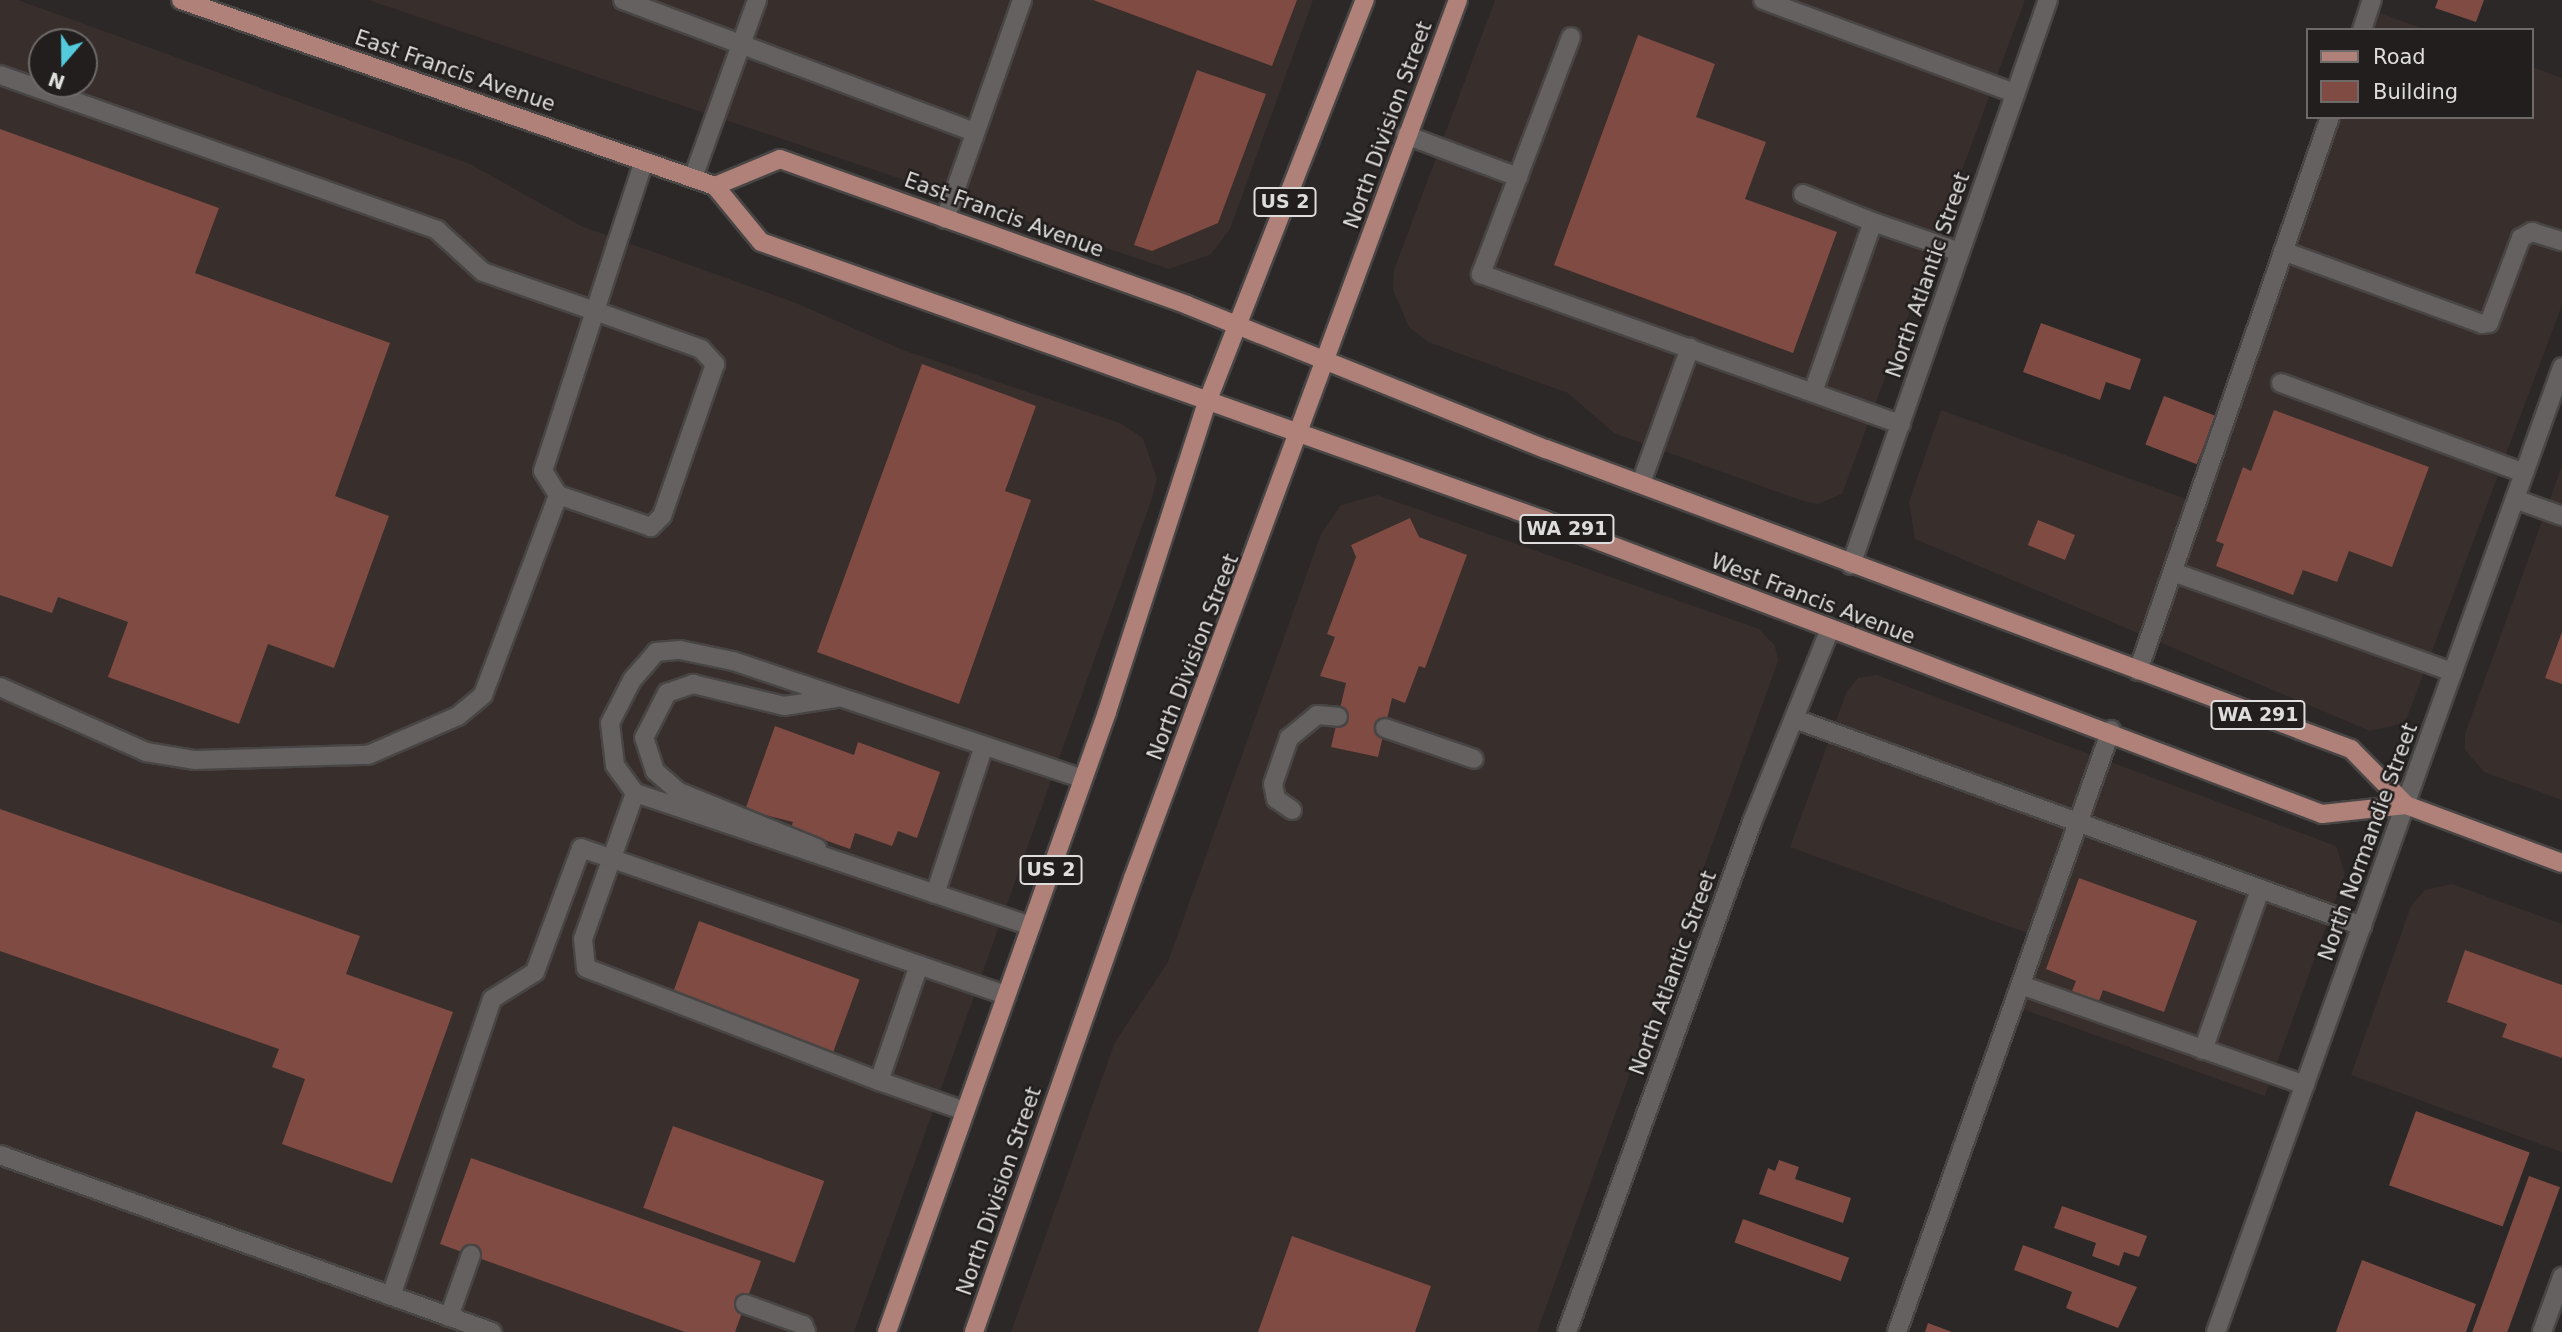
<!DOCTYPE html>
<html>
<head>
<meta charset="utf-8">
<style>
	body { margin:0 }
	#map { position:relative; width:2562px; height:1332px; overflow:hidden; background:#2b2827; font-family:"DejaVu Sans",sans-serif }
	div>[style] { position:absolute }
	.built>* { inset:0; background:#382e2c }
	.building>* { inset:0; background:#7f4b42; transform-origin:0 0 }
	.roads { filter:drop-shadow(2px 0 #484545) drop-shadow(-2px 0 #484545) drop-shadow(0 2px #484545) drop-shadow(0 -2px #484545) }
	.lane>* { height:18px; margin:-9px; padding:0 9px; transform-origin:9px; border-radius:9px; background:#646160 }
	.street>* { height:18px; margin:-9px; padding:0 9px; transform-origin:9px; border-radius:9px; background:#646160 }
	.primary>* { height:18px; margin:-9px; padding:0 9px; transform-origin:9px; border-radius:9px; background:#b08179 }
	span { translate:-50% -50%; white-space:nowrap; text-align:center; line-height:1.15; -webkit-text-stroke:5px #211e1d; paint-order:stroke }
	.shield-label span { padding:2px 5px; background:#211e1d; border:2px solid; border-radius:5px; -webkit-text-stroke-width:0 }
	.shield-label { font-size:19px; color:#dedcdc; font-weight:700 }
	.street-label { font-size:21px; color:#dedcdc }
	.legend { position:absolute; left:2306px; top:28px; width:228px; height:91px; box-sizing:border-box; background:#211e1d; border:2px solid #6d6a69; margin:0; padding:9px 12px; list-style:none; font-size:21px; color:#dedcdc }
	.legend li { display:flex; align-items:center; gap:14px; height:35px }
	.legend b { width:35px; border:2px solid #6d6a69 }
	.north { position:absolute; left:28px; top:28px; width:70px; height:70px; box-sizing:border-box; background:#211e1d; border:2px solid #6d6a69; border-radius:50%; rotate:200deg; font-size:19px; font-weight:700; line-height:28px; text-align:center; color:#dedcdc }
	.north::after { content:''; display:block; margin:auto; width:24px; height:32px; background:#54cadd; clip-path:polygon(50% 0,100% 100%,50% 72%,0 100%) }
</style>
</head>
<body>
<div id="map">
	<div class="built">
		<div style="clip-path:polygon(evenodd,0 0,18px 0,470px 164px,581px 226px,796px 303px,903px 350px,1120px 423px,1143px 438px,1157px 479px,1151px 501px,854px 1332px,0 1332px,0 0,42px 42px,84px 42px,84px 84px,42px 84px,42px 42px)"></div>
		<div style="clip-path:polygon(368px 0,1313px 0,1230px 229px,1210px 255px,1169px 269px)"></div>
		<div style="clip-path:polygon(1495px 0,2025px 0,1842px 494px,1818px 504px,1803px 501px,1614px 433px,1568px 393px,1428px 342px,1409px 327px,1393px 290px,1394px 270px)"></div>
		<div style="clip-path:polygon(2363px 7px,2427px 30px,2355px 30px)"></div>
		<div style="clip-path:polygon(2532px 67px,2562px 78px,2562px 305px,2405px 723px,2370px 731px,1915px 539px,1909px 502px,1941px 410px,2186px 499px,2324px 117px,2532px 117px)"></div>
		<div style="clip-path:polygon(2562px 466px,2562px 800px,2484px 772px,2465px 750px,2465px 734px)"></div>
		<div style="clip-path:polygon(1377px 495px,1759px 629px,1775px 646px,1778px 661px,1537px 1332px,1011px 1332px,1115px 1042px,1168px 962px,1321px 534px,1341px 505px)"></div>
		<div style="clip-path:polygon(1877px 675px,2336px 846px,2345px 874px,2265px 1096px,2003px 1002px,2027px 933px,1790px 847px,1847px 691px,1858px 678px)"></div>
		<div style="clip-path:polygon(2452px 884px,2562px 924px,2562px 1152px,2351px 1075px,2411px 906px,2425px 890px)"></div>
	</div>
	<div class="building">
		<div style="clip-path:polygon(1093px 0,1297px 0,1272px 66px)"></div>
		<div style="clip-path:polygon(2438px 0,2484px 0,2476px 22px,2435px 8px)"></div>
		<div style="clip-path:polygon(1638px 35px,1715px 64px,1696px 117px,1766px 142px,1745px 199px,1837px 232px,1793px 353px,1554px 265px)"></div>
		<div style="clip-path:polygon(1197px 70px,1266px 94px,1218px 223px,1152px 251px,1134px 245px)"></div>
		<div style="clip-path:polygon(0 129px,219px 208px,195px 273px,390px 343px,335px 496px,389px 516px,334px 668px,268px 644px,239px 724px,108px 677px,128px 622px,58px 597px,52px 613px,0 595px)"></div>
		<div style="clip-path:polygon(2041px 323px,2141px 359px,2130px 390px,2106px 382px,2100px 400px,2023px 372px)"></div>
		<div style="clip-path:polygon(922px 364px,1036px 406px,1005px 491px,1031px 500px,959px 704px,817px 652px)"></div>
		<div style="left:2164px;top:396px;width:55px;height:52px;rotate:21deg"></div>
		<div style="clip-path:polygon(2274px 410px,2429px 467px,2392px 567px,2349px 551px,2337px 582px,2303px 570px,2293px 595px,2216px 566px,2224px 544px,2216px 541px,2243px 467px,2251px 471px)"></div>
		<div style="clip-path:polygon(1410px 518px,1419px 537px,1467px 555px,1425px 668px,1419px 666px,1405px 703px,1392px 698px,1378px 757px,1331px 747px,1346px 683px,1320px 676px,1335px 637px,1327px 634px,1356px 557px,1351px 545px)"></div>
		<div style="left:2038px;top:520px;width:40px;height:27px;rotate:22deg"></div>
		<div style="clip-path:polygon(2562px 632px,2562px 684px,2545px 678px)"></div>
		<div style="clip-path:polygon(775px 726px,854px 755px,858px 742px,940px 772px,917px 838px,898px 831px,892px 846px,855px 833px,850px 849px,791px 828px,793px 822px,745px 810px)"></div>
		<div style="clip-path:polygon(0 809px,360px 936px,346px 974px,453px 1012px,392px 1183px,282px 1144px,305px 1079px,272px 1067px,279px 1049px,0 951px)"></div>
		<div style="clip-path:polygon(2079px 878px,2197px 921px,2164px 1012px,2103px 990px,2099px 1001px,2072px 991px,2076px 981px,2046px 969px)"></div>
		<div style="left:699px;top:921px;width:171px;height:82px;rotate:20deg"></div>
		<div style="clip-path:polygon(2465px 950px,2562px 985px,2562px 1058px,2502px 1037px,2507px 1024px,2447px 1002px)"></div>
		<div style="left:2416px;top:1111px;width:121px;height:79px;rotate:20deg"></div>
		<div style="left:673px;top:1126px;width:161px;height:87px;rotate:20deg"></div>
		<div style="clip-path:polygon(471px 1158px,761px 1261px,735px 1332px,685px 1332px,440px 1244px)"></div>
		<div style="clip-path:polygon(1779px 1160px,1799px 1167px,1795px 1179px,1851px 1198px,1843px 1223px,1759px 1194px,1768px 1168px,1775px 1171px)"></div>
		<div style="left:2529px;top:1176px;width:33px;height:166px;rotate:20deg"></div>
		<div style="clip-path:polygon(2062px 1206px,2147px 1236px,2139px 1257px,2124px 1252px,2119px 1266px,2092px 1256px,2096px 1243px,2054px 1228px)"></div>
		<div style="left:1743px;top:1219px;width:113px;height:25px;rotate:20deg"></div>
		<div style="clip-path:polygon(1292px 1236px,1431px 1286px,1415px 1332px,1258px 1332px)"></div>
		<div style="clip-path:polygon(2023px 1245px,2137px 1287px,2118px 1328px,2066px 1308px,2072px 1292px,2014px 1270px)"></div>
		<div style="clip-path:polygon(2362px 1260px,2476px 1304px,2466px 1332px,2336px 1332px)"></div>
		<div style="clip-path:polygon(1928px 1323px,1952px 1332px,1925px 1332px)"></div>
	</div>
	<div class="roads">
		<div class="lane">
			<div style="left:623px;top:0;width:376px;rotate:20.6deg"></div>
			<div style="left:1763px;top:0;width:269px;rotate:20.3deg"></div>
			<div style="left:2362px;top:30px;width:32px;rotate:-72deg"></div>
			<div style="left:1571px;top:37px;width:254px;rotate:110.8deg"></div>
			<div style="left:1481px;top:274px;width:446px;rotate:19.7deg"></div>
			<div style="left:0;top:75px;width:464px;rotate:19.5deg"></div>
			<div style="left:437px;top:230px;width:62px;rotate:42.4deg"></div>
			<div style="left:483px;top:272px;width:119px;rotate:19.2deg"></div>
			<div style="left:595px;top:311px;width:113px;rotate:19.7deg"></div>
			<div style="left:701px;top:349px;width:21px;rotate:47deg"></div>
			<div style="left:715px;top:364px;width:161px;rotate:109.2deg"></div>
			<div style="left:662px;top:516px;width:16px;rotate:135deg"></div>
			<div style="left:651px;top:527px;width:98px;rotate:-161deg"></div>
			<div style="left:558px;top:495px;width:28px;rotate:-122deg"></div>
			<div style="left:543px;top:471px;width:168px;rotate:-72deg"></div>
			<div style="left:595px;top:311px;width:71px;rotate:-72.1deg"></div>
			<div style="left:617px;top:243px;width:86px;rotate:-71.8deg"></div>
			<div style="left:1406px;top:135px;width:120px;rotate:20.6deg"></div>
			<div style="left:693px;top:178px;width:189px;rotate:-70.2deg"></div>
			<div style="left:1803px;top:194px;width:75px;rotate:21.8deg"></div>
			<div style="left:945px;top:219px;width:232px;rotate:-70.6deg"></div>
			<div style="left:2283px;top:251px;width:212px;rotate:20.1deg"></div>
			<div style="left:2482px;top:324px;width:7px;rotate:-8deg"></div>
			<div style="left:2489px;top:323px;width:91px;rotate:-69.4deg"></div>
			<div style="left:2521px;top:238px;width:13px;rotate:-29deg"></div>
			<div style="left:2532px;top:232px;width:31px;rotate:17deg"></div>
			<div style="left:2281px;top:383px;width:259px;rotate:20.3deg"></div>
			<div style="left:1813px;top:392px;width:180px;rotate:-70.6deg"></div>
			<div style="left:1873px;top:222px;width:92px;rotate:19deg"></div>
			<div style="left:1641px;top:483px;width:144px;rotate:-70.1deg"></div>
			<div style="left:2515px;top:499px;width:50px;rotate:19.9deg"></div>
			<div style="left:2173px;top:572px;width:297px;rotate:19.7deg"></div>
			<div style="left:2138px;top:671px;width:586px;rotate:-70.89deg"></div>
			<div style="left:0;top:687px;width:160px;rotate:24deg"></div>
			<div style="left:146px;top:752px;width:50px;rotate:9.3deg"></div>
			<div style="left:195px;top:760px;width:173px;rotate:-1.7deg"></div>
			<div style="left:368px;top:755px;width:98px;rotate:-23.4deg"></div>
			<div style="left:458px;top:716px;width:33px;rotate:-40deg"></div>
			<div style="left:483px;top:695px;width:214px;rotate:-69.4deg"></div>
			<div style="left:1795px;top:719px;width:604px;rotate:20.06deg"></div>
			<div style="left:1385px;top:728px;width:94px;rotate:19.2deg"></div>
			<div style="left:635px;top:793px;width:155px;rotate:109.6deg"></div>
			<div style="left:583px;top:939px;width:29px;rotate:84deg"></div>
			<div style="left:586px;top:968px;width:314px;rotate:21.1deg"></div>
			<div style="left:1292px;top:810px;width:19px;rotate:-145deg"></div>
			<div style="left:1276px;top:799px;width:15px;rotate:-101deg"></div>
			<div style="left:1273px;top:784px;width:49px;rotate:-70.8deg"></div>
			<div style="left:1289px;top:738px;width:36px;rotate:-39deg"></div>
			<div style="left:1317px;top:715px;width:21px;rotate:5deg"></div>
			<div style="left:817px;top:848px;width:149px;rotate:-157.9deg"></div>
			<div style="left:679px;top:792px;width:32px;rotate:-139deg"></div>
			<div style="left:655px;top:771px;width:35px;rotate:-108deg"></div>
			<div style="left:644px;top:738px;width:51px;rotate:-62.9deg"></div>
			<div style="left:667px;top:693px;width:28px;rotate:-19deg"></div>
			<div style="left:693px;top:684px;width:94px;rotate:13.6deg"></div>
			<div style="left:784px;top:706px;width:54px;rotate:-8.6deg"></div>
			<div style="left:935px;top:894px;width:156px;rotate:-71.7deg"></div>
			<div style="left:1031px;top:926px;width:418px;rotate:-161.4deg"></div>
			<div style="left:635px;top:793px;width:34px;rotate:-126deg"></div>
			<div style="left:615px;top:765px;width:42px;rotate:-96.8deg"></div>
			<div style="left:610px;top:723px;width:48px;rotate:-62.9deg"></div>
			<div style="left:632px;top:680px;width:37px;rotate:-49deg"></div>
			<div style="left:656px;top:652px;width:24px;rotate:-5deg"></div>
			<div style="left:680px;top:650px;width:54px;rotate:11.7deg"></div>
			<div style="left:733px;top:661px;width:369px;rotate:18.6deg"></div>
			<div style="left:919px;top:965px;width:123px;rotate:109deg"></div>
			<div style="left:879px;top:1081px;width:91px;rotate:19.2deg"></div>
			<div style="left:2021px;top:985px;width:301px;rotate:19.4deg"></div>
			<div style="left:2203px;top:1050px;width:170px;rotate:-70.4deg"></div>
			<div style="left:0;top:1155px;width:523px;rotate:19.79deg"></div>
			<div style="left:391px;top:1296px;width:314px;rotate:-71.2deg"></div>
			<div style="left:492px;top:999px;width:51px;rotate:-32.1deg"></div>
			<div style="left:535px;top:972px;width:132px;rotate:-69.6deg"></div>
			<div style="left:581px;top:848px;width:450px;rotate:19.1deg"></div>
			<div style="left:745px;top:1304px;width:62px;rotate:19.9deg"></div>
			<div style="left:803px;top:1325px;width:8px;rotate:67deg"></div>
			<div style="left:449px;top:1317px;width:66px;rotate:-70.5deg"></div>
			<div style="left:1897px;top:1332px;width:639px;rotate:-70.43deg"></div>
			<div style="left:2542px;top:1332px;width:59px;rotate:-70deg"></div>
		</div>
		<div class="street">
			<div style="left:1851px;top:565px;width:598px;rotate:-70.78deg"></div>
			<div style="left:1567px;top:1332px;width:543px;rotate:-70.06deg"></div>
			<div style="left:1752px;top:822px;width:206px;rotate:-68deg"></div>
			<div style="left:2216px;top:1332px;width:1025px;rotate:-70.27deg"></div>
		</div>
		<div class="primary">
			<div style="left:181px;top:0;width:565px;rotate:19.2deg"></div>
			<div style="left:715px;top:186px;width:72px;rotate:50.6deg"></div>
			<div style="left:761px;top:242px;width:831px;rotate:19.55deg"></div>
			<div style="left:1544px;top:520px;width:832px;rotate:20.7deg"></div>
			<div style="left:2322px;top:814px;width:84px;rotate:-6.1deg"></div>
			<div style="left:715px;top:186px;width:70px;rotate:-22.6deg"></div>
			<div style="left:780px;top:159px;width:432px;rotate:19.7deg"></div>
			<div style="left:1187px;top:305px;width:387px;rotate:21.9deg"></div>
			<div style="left:1546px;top:449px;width:859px;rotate:20.44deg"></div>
			<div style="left:2351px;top:749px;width:78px;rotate:45.5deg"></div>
			<div style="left:2406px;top:805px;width:166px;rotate:20.4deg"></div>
			<div style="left:887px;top:1332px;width:658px;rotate:-70.46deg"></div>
			<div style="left:1107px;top:712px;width:323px;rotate:-72.1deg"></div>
			<div style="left:1206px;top:405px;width:435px;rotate:-68.6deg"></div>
			<div style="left:974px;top:1332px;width:481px;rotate:-70.7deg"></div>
			<div style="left:1133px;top:878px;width:936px;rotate:-69.69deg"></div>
		</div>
	</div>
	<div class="shield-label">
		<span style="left:1285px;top:202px">US 2</span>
		<span style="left:1567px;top:529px">WA 291</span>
		<span style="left:2258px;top:715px">WA 291</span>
		<span style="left:1051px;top:870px">US 2</span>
	</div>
	<div class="street-label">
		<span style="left:455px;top:71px;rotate:19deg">East Francis Avenue</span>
		<span style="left:1388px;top:125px;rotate:-70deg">North Division Street</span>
		<span style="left:1004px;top:215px;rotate:20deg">East Francis Avenue</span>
		<span style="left:1928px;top:275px;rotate:-71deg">North Atlantic Street</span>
		<span style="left:1813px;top:599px;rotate:21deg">West Francis Avenue</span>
		<span style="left:1193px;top:657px;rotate:-69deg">North Division Street</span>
		<span style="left:2368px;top:842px;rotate:-70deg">North Normandie Street</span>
		<span style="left:1673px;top:973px;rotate:-70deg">North Atlantic Street</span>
		<span style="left:999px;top:1191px;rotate:-71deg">North Division Street</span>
	</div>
	<ul class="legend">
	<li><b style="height:9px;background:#b08179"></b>Road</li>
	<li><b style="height:19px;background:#7f4b42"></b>Building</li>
	</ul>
	<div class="north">N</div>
</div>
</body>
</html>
